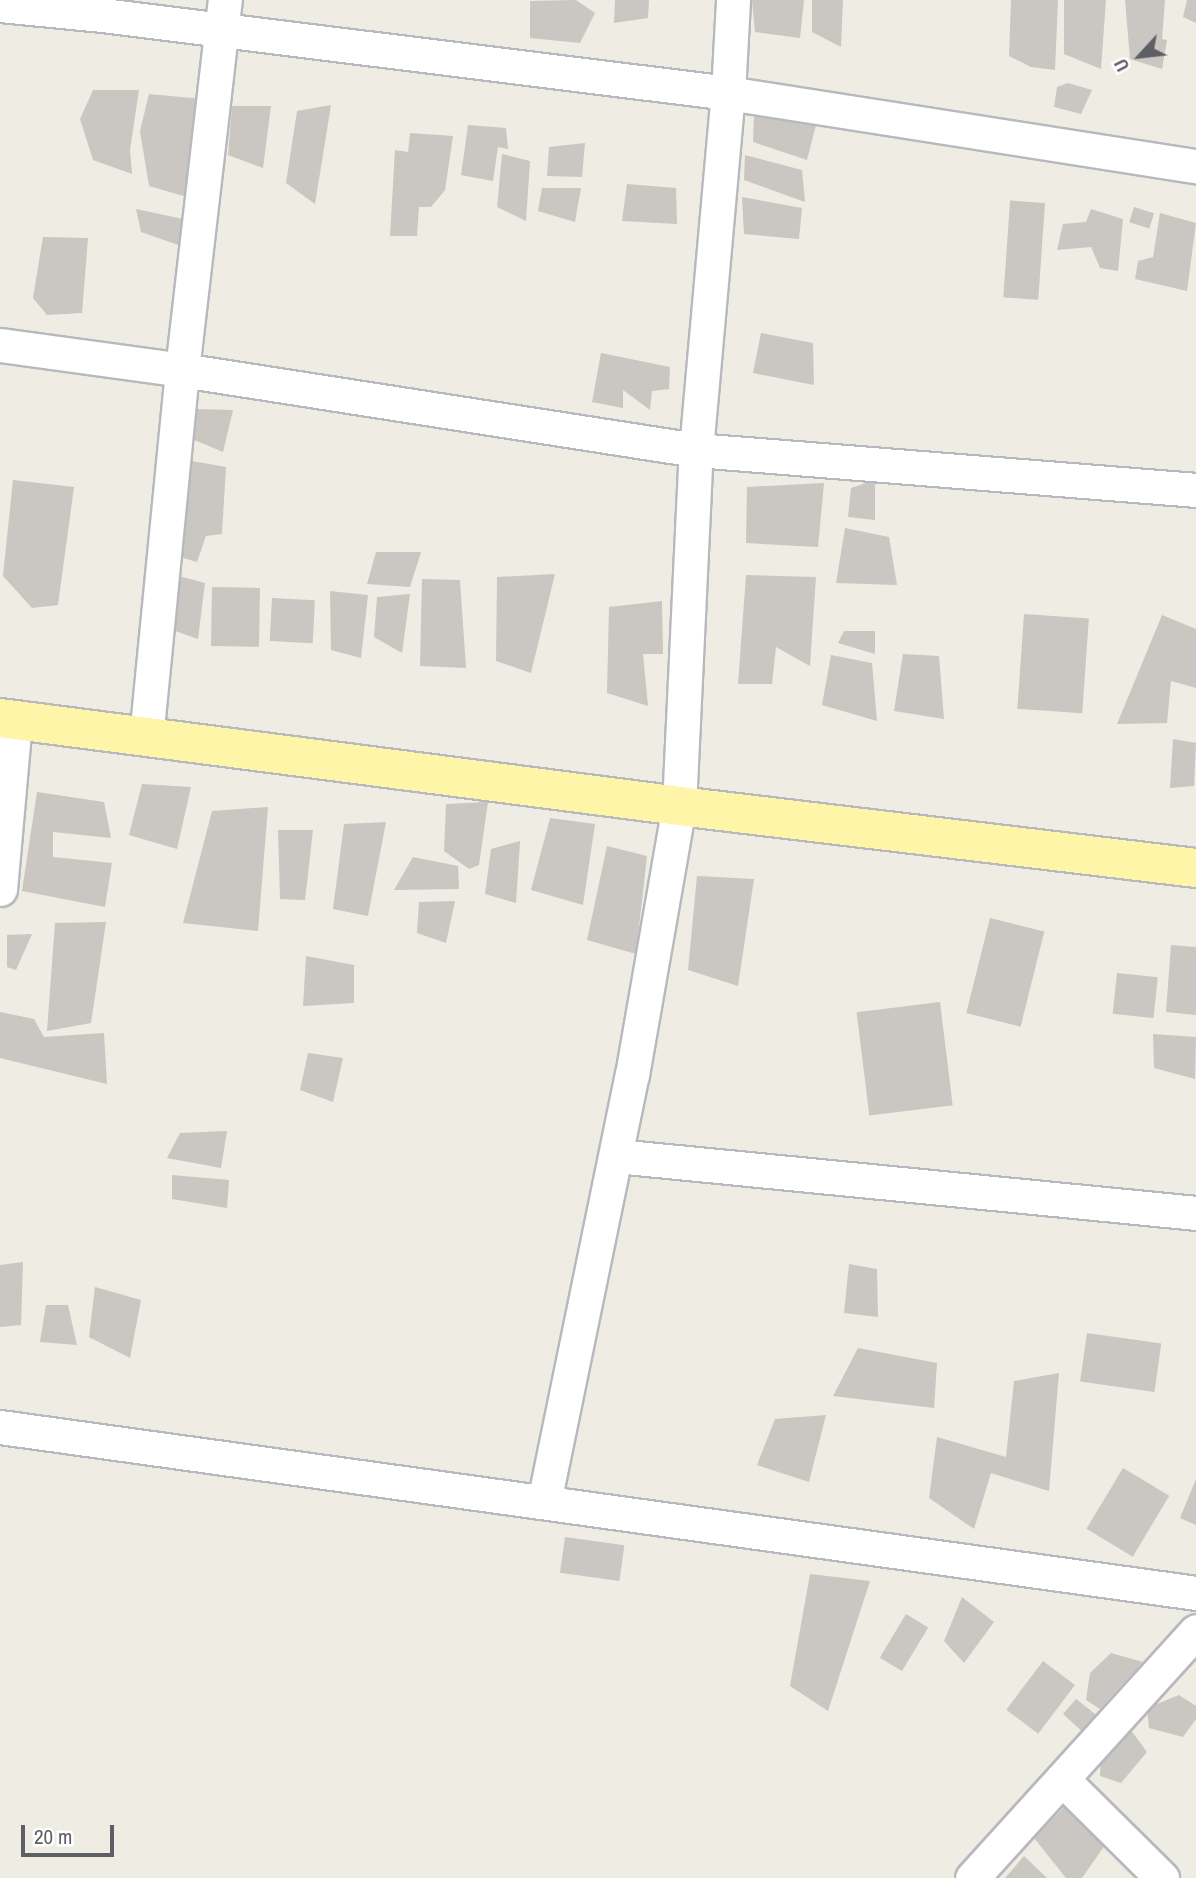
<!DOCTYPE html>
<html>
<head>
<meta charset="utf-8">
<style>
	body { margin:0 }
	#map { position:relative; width:1196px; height:1878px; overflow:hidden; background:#eeece3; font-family:"Archivo Narrow",sans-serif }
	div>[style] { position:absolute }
	.building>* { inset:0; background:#cac6c1; transform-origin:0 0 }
	.roads { filter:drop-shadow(2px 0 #b6b9bd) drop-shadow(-2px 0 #b6b9bd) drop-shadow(0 2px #b6b9bd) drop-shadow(0 -2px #b6b9bd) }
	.minor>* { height:33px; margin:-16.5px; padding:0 16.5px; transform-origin:16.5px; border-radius:16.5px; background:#fff }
	.major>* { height:38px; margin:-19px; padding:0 19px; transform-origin:19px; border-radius:19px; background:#fef5a9 }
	span { translate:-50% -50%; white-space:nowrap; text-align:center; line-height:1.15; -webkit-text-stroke:7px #fff; paint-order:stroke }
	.north { position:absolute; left:1105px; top:21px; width:70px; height:70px; -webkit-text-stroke:5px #fff; paint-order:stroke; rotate:243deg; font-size:19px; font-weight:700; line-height:28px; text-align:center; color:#5c5f64 }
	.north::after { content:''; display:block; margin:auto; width:24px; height:32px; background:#5c5f64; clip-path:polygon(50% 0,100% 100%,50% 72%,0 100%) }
	.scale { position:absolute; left:21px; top:1825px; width:93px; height:32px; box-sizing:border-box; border:4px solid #5c5f64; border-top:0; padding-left:9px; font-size:21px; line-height:24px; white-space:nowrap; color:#5c5f64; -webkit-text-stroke:5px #fff; paint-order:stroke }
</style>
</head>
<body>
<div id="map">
	<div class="building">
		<div style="clip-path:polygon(576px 0,595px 13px,580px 43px,530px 38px,530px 1px)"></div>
		<div style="clip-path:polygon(615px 0,649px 0,648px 18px,614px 23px)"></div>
		<div style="clip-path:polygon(752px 0,804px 0,800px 38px,755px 32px)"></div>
		<div style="clip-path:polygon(812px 0,843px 0,841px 47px,812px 32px)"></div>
		<div style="clip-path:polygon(1011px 0,1058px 0,1055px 70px,1031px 67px,1009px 56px)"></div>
		<div style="clip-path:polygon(1064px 0,1106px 0,1101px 69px,1064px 54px)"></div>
		<div style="clip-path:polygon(1125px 0,1165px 0,1162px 39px,1167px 40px,1162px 69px,1130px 59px)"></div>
		<div style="clip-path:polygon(1187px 0,1196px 0,1196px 23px,1183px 17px)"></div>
		<div style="clip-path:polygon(1068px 83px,1092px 90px,1081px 114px,1054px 107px,1057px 87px)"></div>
		<div style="clip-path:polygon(93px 90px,139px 90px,130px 150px,132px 174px,93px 160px,80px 119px)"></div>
		<div style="clip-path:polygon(149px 94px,203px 99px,187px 197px,149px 186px,140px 131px)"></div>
		<div style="clip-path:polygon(331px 105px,315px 204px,286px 183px,297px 111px)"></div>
		<div style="clip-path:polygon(232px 106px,271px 106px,263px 168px,228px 155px)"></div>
		<div style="clip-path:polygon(754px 115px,816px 125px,807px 160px,753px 142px)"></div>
		<div style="clip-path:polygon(468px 125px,506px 128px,508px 149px,498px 147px,493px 181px,461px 175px)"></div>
		<div style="clip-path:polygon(410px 133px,453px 136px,445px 190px,431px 207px,419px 207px,417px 236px,390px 236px,395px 150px,408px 152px)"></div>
		<div style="clip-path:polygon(585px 143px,582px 177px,547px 176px,549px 147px)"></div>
		<div style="clip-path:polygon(502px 154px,530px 161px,526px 221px,497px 207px)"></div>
		<div style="clip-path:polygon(745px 155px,802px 170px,805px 202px,744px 180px)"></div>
		<div style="clip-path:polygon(627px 184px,676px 188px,677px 224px,622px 221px)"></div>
		<div style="clip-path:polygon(542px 188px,581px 188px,575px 222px,538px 211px)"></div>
		<div style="clip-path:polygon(742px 197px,802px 208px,799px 239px,744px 234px)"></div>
		<div style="left:1045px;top:203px;width:97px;height:35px;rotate:94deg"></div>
		<div style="left:1134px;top:207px;width:21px;height:16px;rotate:17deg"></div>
		<div style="clip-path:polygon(136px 209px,188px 220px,184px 247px,141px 232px)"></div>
		<div style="clip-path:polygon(1091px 209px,1123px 219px,1118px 271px,1100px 268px,1091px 247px,1057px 250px,1063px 224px,1086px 222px)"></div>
		<div style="clip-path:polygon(1160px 213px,1196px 223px,1187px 291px,1135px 279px,1138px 261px,1153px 257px)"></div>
		<div style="clip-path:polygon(43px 237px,88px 238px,82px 313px,47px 315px,33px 298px)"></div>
		<div style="clip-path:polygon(761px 333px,813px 343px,814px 385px,753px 373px)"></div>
		<div style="clip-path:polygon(601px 353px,670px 367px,669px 389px,652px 391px,650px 410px,623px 390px,623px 408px,592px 402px)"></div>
		<div style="clip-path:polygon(197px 409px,233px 410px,223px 452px,185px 436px)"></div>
		<div style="clip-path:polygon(186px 460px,226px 467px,222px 534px,206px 536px,197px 562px,173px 555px)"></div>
		<div style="clip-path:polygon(13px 480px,74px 487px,58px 605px,32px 608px,3px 576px)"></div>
		<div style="clip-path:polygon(875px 480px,875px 520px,848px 517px,851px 488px)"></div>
		<div style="clip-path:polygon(824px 483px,818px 547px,746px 543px,747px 487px)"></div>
		<div style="clip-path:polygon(845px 528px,889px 537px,897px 585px,836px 583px)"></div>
		<div style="clip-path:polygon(376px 552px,421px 552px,410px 587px,367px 584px)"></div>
		<div style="clip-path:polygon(555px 574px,531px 673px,496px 661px,497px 577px)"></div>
		<div style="clip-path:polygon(746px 575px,816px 577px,810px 666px,776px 647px,772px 684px,738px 684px)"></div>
		<div style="clip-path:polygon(179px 576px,205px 583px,198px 639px,167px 628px)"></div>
		<div style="clip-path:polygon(422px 579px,460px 580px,466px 668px,420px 666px)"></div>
		<div style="left:212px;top:587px;width:48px;height:59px;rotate:1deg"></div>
		<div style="clip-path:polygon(330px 591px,368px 595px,361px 658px,331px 650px)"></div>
		<div style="clip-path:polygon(410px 594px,402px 653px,374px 637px,377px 597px)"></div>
		<div style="left:272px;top:598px;width:43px;height:43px;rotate:3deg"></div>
		<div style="clip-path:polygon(662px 601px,663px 654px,643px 654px,648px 706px,607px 693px,609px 607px)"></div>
		<div style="left:1024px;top:614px;width:65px;height:95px;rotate:4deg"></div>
		<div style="clip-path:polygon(1162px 615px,1196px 629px,1196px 688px,1171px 681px,1167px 723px,1117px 724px)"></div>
		<div style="clip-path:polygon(844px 631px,875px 631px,875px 654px,838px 643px)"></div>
		<div style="clip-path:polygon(903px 654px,939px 656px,944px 719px,894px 711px)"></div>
		<div style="clip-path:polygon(831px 655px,872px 663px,877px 721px,822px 705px)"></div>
		<div style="clip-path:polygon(1173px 739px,1196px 743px,1194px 786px,1170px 788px)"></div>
		<div style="clip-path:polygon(142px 784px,191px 787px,177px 849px,129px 835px)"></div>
		<div style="clip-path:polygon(37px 792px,104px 802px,111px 838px,53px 832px,53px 857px,112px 863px,105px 907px,22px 891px)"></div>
		<div style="clip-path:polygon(488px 802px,479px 865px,469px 869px,444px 851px,446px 804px)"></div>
		<div style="clip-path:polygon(268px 807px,258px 931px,183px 923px,212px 811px)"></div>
		<div style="clip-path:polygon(550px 818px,595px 824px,583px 905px,531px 890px)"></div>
		<div style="clip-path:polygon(386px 822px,368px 916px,333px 909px,344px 824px)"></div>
		<div style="clip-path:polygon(278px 830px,313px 830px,305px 900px,280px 899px)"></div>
		<div style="clip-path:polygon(520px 841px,516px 903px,485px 894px,491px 849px)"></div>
		<div style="clip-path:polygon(607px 846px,647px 856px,636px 954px,587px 940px)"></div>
		<div style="clip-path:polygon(413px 857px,458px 866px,459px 889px,394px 890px)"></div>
		<div style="clip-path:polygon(697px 876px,754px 879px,738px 986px,688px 970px)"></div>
		<div style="clip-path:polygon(455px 901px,446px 943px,417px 933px,419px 902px)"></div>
		<div style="left:990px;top:918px;width:56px;height:98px;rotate:14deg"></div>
		<div style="clip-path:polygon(106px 922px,91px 1023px,47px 1031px,55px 923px)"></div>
		<div style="clip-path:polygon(32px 934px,16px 970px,7px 967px,7px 935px)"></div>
		<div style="clip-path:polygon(1171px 945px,1196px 947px,1196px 1015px,1166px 1012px)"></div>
		<div style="clip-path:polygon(306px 956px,354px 965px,354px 1003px,303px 1006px)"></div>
		<div style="left:1117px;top:973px;width:41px;height:41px;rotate:6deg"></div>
		<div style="left:940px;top:1002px;width:104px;height:84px;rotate:83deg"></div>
		<div style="clip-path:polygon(0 1012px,34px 1019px,44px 1037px,104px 1033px,107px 1084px,0 1058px)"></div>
		<div style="clip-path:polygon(1153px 1034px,1196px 1037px,1195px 1079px,1154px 1068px)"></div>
		<div style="clip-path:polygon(308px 1053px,343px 1058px,333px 1102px,300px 1090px)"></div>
		<div style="clip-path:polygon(227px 1131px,221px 1168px,167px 1158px,180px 1133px)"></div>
		<div style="clip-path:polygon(172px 1175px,229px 1180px,227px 1208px,172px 1199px)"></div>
		<div style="clip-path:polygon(23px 1262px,21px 1325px,0 1327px,0 1265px)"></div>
		<div style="clip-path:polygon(849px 1264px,877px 1269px,878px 1317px,844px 1313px)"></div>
		<div style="clip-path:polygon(95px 1287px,141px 1300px,130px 1358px,89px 1337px)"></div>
		<div style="clip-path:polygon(46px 1305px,68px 1305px,77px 1345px,40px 1342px)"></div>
		<div style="left:1087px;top:1333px;width:75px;height:49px;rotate:8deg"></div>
		<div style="clip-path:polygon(858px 1348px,937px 1363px,934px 1408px,833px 1396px)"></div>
		<div style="clip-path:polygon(1059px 1373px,1049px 1491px,991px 1473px,974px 1529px,929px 1498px,937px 1437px,1006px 1457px,1014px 1381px)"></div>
		<div style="clip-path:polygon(826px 1415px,809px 1482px,757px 1465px,775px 1419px)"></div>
		<div style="left:1123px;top:1468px;width:54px;height:71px;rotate:31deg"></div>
		<div style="clip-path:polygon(1196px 1479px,1196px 1525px,1180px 1518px)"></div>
		<div style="left:565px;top:1537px;width:60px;height:36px;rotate:8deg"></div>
		<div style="clip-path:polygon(810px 1574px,870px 1581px,828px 1711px,790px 1686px)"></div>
		<div style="clip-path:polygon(962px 1597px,994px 1622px,964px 1663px,944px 1641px)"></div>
		<div style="left:906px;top:1614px;width:26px;height:51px;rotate:31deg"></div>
		<div style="clip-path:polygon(1111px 1653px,1143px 1662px,1100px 1709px,1086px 1700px,1090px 1673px)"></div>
		<div style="left:1043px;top:1661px;width:40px;height:61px;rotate:37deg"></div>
		<div style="clip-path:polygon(1179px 1695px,1196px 1706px,1196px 1719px,1183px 1737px,1149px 1728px,1147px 1708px)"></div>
		<div style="clip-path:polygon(1076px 1699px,1103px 1720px,1085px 1734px,1063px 1714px)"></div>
		<div style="clip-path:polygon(1130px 1729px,1147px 1752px,1121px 1783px,1100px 1776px,1101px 1753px)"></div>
		<div style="clip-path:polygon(1074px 1797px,1112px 1835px,1082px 1878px,1066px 1878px,1034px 1838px)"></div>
		<div style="clip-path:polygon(1024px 1856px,1047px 1878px,1005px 1878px)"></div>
	</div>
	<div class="roads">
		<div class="minor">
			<div style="left:0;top:5px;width:102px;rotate:5.6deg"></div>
			<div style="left:102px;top:15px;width:631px;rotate:7.1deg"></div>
			<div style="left:728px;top:93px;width:474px;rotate:8.9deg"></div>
			<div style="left:0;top:345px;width:184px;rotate:7.8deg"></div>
			<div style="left:182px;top:370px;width:520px;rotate:8.85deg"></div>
			<div style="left:696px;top:450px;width:502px;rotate:4.57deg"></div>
			<div style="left:146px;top:738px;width:370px;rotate:-84.4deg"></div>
			<div style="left:182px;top:370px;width:372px;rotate:-83.4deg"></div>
			<div style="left:0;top:889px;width:170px;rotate:-84.9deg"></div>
			<div style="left:616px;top:1156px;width:583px;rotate:5.61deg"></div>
			<div style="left:0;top:1427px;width:1207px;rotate:7.9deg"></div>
			<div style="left:544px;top:1502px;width:436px;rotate:-78.4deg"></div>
			<div style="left:632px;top:1075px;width:273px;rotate:-80.1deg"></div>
			<div style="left:679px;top:806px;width:356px;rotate:-87.3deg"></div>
			<div style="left:696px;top:450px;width:358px;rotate:-84.9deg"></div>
			<div style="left:728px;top:93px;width:93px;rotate:-86.9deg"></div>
			<div style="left:1062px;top:1779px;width:141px;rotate:44.7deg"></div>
			<div style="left:972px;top:1878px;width:333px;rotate:-47.8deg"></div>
		</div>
		<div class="major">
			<div style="left:0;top:718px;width:685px;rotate:7.38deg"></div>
			<div style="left:679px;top:806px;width:521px;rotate:6.84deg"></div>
		</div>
	</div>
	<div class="north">U</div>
	<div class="scale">20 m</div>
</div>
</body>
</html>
